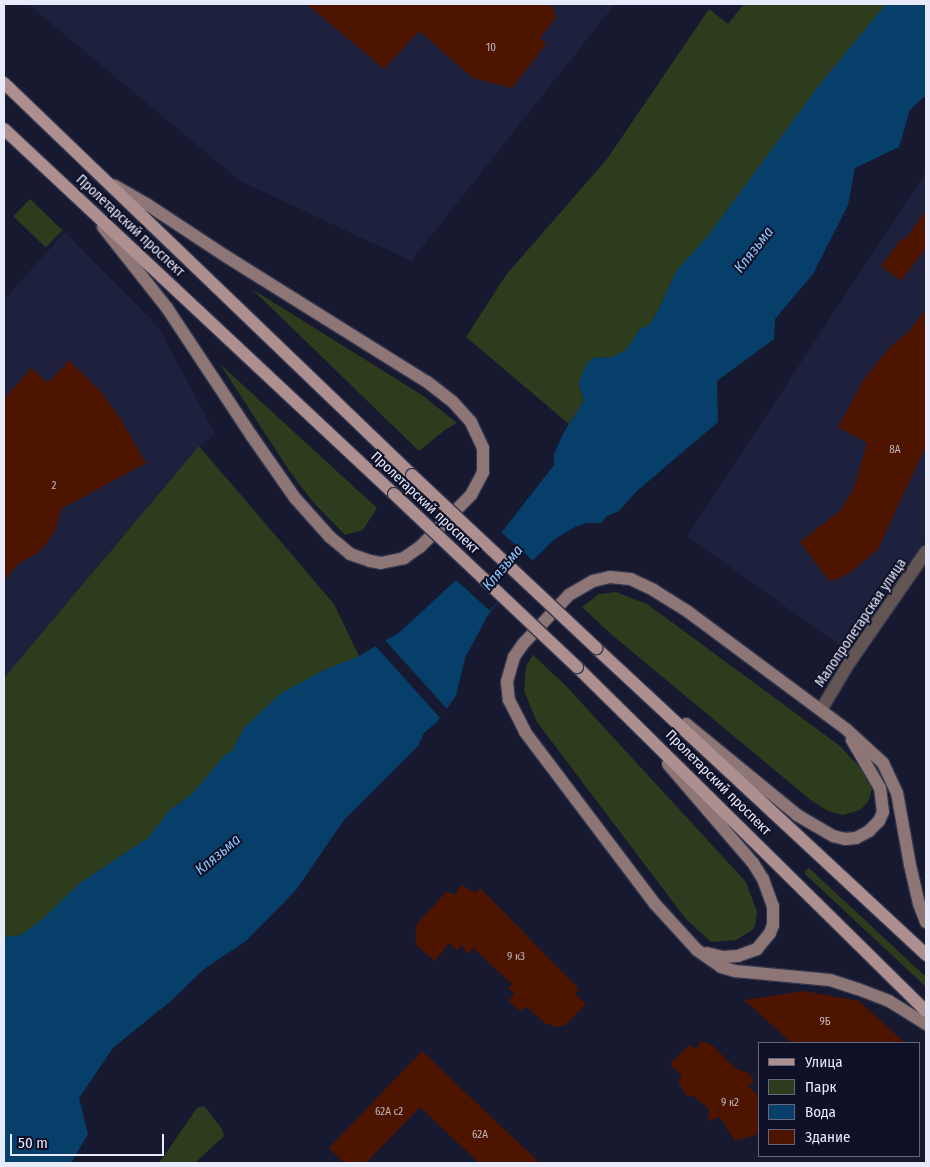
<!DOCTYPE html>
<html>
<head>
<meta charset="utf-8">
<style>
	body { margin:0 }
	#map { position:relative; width:930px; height:1167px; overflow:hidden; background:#161930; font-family:"Fira Sans Condensed",sans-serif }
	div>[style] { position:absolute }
	.built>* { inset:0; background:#1e213e }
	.green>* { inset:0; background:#2d3c1d; transform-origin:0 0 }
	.water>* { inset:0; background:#063f69 }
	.pier>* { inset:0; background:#161930; transform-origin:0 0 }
	.building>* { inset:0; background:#4d1500 }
	.roads { filter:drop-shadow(1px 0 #33364c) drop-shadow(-1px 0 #33364c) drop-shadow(0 1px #33364c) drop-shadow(0 -1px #33364c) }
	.minor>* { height:12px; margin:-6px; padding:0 6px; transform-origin:6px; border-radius:6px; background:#645555 }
	.secondary>* { height:12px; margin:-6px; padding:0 6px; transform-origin:6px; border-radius:6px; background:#8e7576 }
	.primary>* { height:12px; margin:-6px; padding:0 6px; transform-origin:6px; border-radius:6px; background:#ae8f8f }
	.bridges { filter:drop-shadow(1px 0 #33364c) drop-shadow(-1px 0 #33364c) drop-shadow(0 1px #33364c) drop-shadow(0 -1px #33364c) }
	.primary-bridge>* { height:12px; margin:-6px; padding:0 6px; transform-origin:6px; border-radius:6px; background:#ae8f8f }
	span { translate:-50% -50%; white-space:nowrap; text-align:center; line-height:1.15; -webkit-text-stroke:4px #0d1026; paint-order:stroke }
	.number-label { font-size:11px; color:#c0b5bc }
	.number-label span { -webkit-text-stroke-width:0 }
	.street-label { font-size:14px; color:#e7eafb }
	.water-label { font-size:15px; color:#8dc6fc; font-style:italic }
	.frame { position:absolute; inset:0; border:5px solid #e7eafb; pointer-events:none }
	.legend { position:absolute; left:758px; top:1042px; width:162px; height:115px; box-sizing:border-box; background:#0d1026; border:1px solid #64677b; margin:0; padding:6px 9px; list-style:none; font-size:15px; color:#e7eafb }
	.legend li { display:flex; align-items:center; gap:10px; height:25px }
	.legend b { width:25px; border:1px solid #64677b }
	.scale { position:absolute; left:10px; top:1134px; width:154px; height:22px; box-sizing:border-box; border:2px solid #e7eafb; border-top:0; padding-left:6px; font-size:15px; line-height:18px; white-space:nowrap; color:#e7eafb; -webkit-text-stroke:4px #0d1026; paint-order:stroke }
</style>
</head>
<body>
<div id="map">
	<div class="built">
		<div style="clip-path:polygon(28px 4px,615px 4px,411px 261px,240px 181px)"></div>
		<div style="clip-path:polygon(926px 172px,926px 539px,849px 652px,687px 536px)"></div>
		<div style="clip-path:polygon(65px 232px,159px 328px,215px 434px,199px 446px,4px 678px,4px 300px)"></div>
	</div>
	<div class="green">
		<div style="clip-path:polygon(744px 4px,886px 4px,821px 83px,707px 237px,677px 270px,657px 313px,648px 326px,640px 329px,627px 349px,613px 357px,592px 358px,579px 383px,584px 401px,569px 424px,466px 337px,506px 275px,607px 159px,709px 9px,728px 24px)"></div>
		<div style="left:30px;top:199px;width:45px;height:24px;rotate:44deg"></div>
		<div style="clip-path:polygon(252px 289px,422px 395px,457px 423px,446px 429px,419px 451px)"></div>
		<div style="clip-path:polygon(220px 364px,377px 508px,363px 530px,345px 535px,313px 502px,290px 472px)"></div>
		<div style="clip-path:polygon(199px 446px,334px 604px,359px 656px,322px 671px,244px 728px,232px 751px,224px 756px,193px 793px,169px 811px,148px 838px,80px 883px,45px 917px,21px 935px,4px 937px,4px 678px)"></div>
		<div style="clip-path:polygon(616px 592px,647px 604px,840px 746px,865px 773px,872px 789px,868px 802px,860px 810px,843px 815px,828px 811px,812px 801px,612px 635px,582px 607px,599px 594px)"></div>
		<div style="clip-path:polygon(533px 655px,566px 686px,746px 882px,757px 912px,755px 926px,751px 931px,736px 940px,711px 942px,685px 918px,537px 722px,524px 691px,526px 666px)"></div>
		<div style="clip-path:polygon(809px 868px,926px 977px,926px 987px,805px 874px,806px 870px)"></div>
		<div style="clip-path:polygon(204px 1106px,222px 1129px,224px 1136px,195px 1163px,159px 1163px,197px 1108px)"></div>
	</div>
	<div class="water">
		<div style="clip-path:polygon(886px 4px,926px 4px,926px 95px,910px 110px,899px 147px,855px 168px,848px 205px,813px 274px,775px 319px,774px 339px,717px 381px,718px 422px,637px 491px,619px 511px,607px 516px,601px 523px,587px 523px,575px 527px,555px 539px,530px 563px,488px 615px,465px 658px,456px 696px,436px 723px,424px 733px,418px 746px,344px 820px,296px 890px,246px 941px,204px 969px,172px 1000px,113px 1048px,79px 1098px,88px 1134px,71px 1163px,4px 1163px,4px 937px,21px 935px,45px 917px,80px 883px,148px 838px,169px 811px,193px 793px,224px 756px,232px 751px,244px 728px,280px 694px,322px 671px,359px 656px,400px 632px,456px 580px,505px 528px,554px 465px,554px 454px,564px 432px,584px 401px,579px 383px,585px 367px,592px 358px,613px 357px,627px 349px,640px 329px,648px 326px,657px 313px,677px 270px,707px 237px,821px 83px)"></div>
	</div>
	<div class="pier">
		<div style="left:499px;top:530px;width:47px;height:66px;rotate:42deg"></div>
		<div style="left:383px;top:638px;width:97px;height:11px;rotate:48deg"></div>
	</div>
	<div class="building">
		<div style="clip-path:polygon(307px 4px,551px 4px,556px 17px,540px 38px,546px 44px,512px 88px,473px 78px,419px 31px,384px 69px)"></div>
		<div style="clip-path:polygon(926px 210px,926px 248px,901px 281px,881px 266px,902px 238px,905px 240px)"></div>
		<div style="clip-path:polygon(926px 309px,926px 446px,878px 549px,850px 573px,830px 582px,800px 542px,841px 510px,854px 488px,867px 443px,838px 427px,864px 379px,891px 346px,910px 330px)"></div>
		<div style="clip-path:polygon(69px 360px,102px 393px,123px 423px,146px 463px,61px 509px,56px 529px,46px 544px,36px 554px,18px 564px,4px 581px,4px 399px,31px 368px,48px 383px)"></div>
		<div style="clip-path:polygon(461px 885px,476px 893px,480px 888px,579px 989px,575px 994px,586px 1004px,565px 1025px,556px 1027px,545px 1023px,527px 1007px,520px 1011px,509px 1001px,514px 993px,508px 989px,512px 984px,473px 948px,468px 954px,461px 945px,457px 951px,449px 943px,435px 961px,417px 946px,415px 936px,417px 924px,447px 891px,455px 895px)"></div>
		<div style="clip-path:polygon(804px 991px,859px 1001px,905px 1043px,792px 1043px,744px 1000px)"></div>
		<div style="clip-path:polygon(701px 1041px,712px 1045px,735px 1068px,748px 1073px,754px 1081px,748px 1087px,759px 1095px,759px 1134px,735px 1141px,720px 1117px,708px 1121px,709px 1109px,692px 1095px,688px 1097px,678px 1082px,682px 1076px,670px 1064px,689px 1045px,696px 1049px)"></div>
		<div style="clip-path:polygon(422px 1051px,449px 1077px,540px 1163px,479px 1163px,420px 1107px,366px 1163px,344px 1163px,329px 1148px)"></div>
	</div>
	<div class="roads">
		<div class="minor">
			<div style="left:821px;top:710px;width:55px;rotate:-59.2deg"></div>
			<div style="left:849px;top:663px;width:135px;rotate:-55.3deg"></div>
		</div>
		<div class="secondary">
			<div style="left:103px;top:227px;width:103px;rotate:51.7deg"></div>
			<div style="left:167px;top:308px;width:152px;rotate:56.5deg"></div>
			<div style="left:251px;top:435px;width:77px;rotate:55.1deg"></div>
			<div style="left:295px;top:498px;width:52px;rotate:48.1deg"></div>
			<div style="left:330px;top:537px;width:26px;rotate:40deg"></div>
			<div style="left:350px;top:554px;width:21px;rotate:19deg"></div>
			<div style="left:370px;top:561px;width:11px;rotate:10deg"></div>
			<div style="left:381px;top:563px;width:24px;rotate:-12deg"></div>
			<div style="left:404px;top:558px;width:19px;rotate:-35deg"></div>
			<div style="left:420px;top:547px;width:73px;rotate:-45.6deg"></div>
			<div style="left:471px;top:495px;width:26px;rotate:-62deg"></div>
			<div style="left:483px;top:472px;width:24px;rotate:-90deg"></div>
			<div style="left:483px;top:448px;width:29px;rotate:-115deg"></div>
			<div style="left:471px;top:422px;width:27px;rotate:-132deg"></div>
			<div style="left:453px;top:402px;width:33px;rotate:-142deg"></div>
			<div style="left:427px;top:382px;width:236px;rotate:-148deg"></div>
			<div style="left:227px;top:257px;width:95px;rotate:-146.6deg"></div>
			<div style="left:148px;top:205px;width:39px;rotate:-150deg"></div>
			<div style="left:686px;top:724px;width:144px;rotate:39.3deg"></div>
			<div style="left:797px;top:815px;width:42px;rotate:30.3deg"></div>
			<div style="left:833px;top:836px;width:12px;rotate:14deg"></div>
			<div style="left:845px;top:839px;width:11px;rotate:-5deg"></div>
			<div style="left:856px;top:838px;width:15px;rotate:-28deg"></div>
			<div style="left:869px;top:831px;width:14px;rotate:-45deg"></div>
			<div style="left:879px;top:821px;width:10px;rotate:-66deg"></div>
			<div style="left:883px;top:812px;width:24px;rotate:-97deg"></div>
			<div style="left:880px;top:788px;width:56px;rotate:-120.3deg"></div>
			<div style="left:668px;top:764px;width:130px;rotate:49.4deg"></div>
			<div style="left:753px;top:863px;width:19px;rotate:58deg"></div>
			<div style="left:763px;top:879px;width:29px;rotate:70deg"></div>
			<div style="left:773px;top:906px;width:19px;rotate:90deg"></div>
			<div style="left:773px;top:925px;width:9px;rotate:111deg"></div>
			<div style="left:770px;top:933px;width:21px;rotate:129deg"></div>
			<div style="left:757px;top:949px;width:20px;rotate:160deg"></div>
			<div style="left:738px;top:956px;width:15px;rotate:176deg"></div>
			<div style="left:723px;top:957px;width:17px;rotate:-167deg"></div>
			<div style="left:926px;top:922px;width:19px;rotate:-111deg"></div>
			<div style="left:919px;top:904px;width:40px;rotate:-103deg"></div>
			<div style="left:910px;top:865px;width:73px;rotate:-100.2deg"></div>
			<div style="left:897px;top:793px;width:33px;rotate:-115deg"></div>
			<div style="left:883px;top:763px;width:50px;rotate:-137.4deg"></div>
			<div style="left:846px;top:729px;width:198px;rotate:-143.4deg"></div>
			<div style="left:687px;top:611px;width:39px;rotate:-148deg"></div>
			<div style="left:654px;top:590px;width:26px;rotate:-155deg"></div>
			<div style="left:630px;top:579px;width:20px;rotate:-174deg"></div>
			<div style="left:610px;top:577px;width:17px;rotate:167deg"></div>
			<div style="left:593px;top:581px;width:28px;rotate:150deg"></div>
			<div style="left:569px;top:595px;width:67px;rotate:133.2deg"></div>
			<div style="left:523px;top:644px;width:16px;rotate:125deg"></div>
			<div style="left:514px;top:657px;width:26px;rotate:106deg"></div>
			<div style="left:507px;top:682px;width:18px;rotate:84deg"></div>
			<div style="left:509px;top:700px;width:36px;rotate:63deg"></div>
			<div style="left:525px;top:732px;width:216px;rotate:52.9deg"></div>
			<div style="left:655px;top:904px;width:62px;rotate:47.6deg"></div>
			<div style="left:697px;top:950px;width:29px;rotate:35deg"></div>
			<div style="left:721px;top:967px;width:15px;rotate:16deg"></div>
			<div style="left:735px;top:971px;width:95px;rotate:5.4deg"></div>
			<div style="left:830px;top:980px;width:29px;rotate:18deg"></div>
			<div style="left:858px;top:989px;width:33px;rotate:21deg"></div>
			<div style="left:889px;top:1001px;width:44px;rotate:31.9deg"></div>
		</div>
		<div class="primary">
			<div style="left:4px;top:83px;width:566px;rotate:43.85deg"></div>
			<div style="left:4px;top:129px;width:534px;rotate:43.1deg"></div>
			<div style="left:596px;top:648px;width:451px;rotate:42.9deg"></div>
			<div style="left:577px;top:667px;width:490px;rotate:44.6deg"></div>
		</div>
	</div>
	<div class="bridges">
		<div class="primary-bridge">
			<div style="left:412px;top:475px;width:253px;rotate:43.2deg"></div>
			<div style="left:394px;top:494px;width:252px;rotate:43.4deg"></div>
		</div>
	</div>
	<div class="number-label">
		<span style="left:491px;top:48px">10</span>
		<span style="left:895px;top:450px">8А</span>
		<span style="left:54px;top:486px">2</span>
		<span style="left:516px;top:957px">9 к3</span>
		<span style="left:825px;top:1022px">9Б</span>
		<span style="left:730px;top:1103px">9 к2</span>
		<span style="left:389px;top:1112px">62А с2</span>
		<span style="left:480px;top:1135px">62А</span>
	</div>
	<div class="street-label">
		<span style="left:130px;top:226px;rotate:43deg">Пролетарский проспект</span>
		<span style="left:425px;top:503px;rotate:43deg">Пролетарский проспект</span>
		<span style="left:861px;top:623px;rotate:-56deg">Малопролетарская улица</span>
		<span style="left:718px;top:783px;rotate:45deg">Пролетарский проспект</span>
	</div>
	<div class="water-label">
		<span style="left:754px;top:250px;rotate:-52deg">Клязьма</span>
		<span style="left:503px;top:568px;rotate:-50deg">Клязьма</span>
		<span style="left:218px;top:855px;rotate:-40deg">Клязьма</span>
	</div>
	<div class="frame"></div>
	<ul class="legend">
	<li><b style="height:6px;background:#ae8f8f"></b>Улица</li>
	<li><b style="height:14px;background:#2d3c1d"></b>Парк</li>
	<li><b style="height:14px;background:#063f69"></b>Вода</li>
	<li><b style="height:14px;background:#4d1500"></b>Здание</li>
	</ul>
	<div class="scale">50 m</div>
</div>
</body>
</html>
